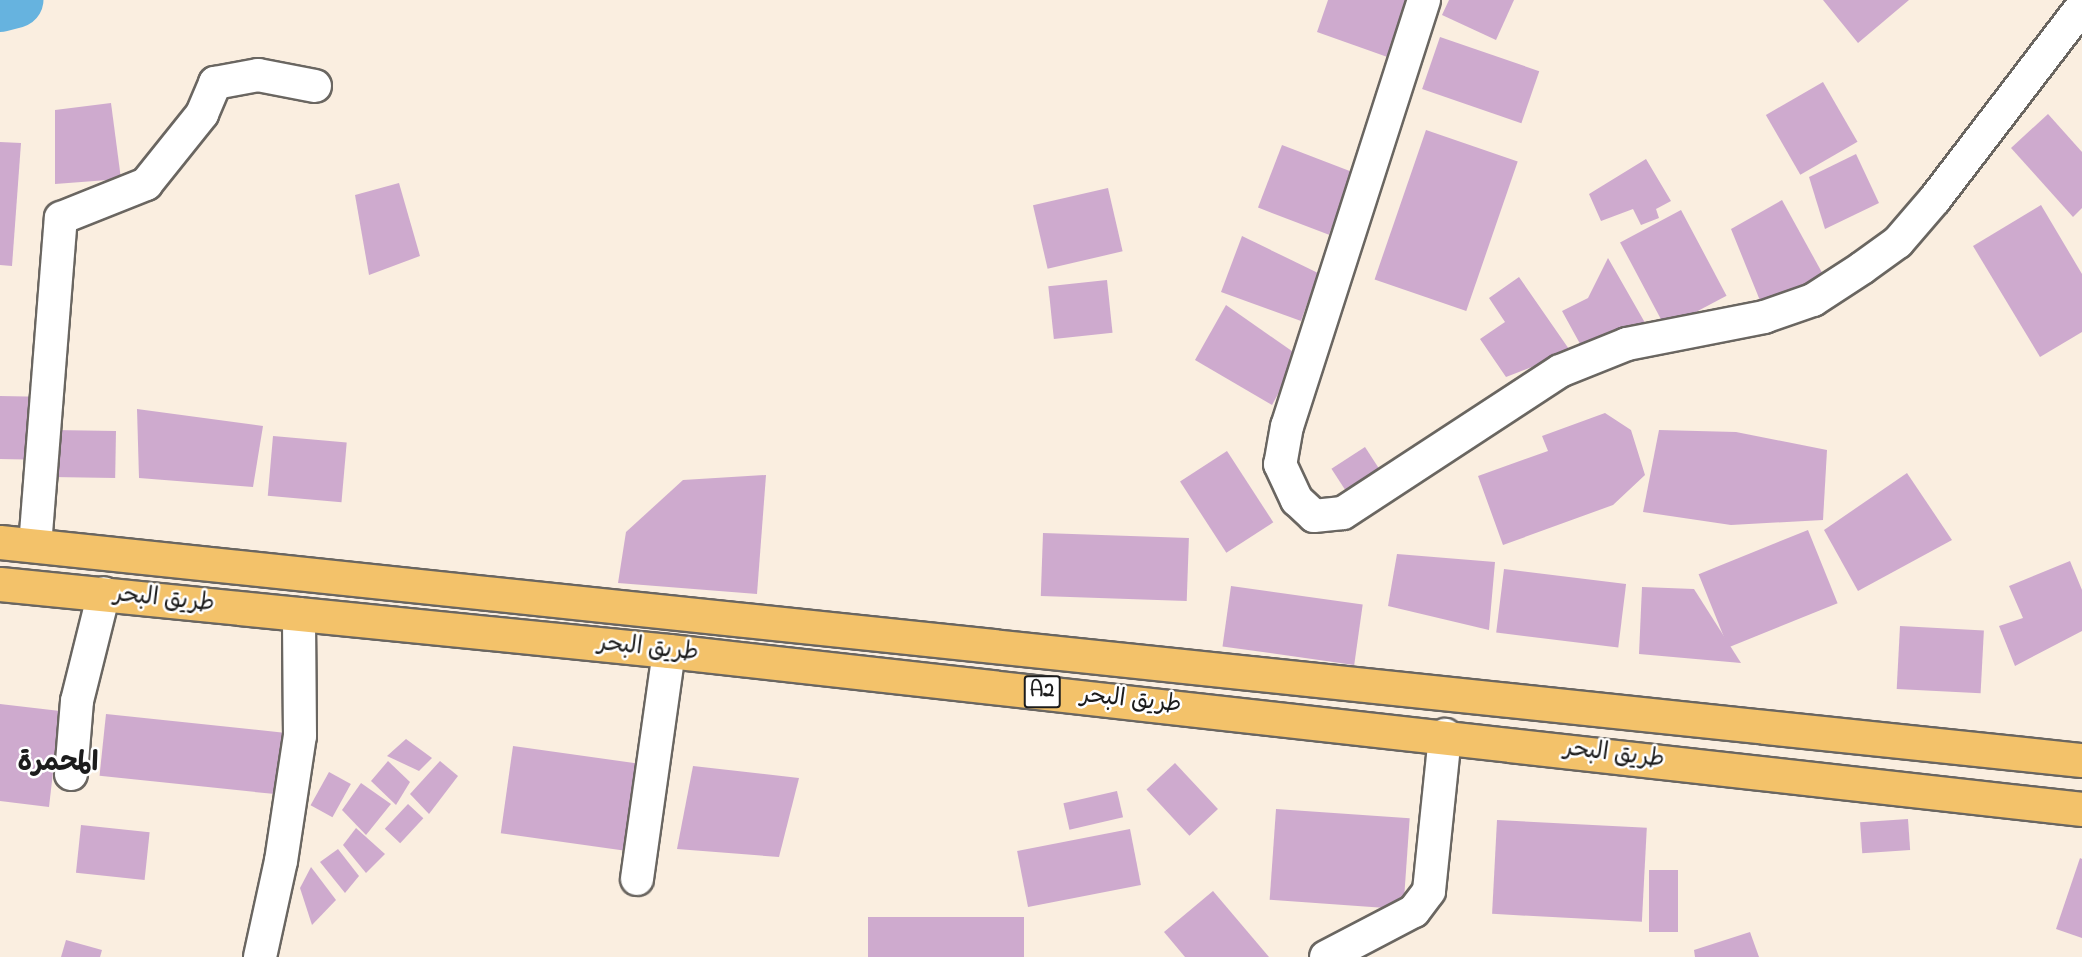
<!DOCTYPE html>
<html>
<head>
<meta charset="utf-8">
<style>
	body { margin:0 }
	#map { position:relative; width:2082px; height:957px; overflow:hidden; background:#faeee0; font-family:"Indie Flower","Playpen Sans Arabic",sans-serif }
	div>[style] { position:absolute }
	.river>* { height:56px; margin:-28px; padding:0 28px; transform-origin:28px; border-radius:28px; background:#66b3df }
	.building>* { inset:0; background:#ceaace; transform-origin:0 0 }
	.roads { filter:drop-shadow(2px 0 #6a6661) drop-shadow(-2px 0 #6a6661) drop-shadow(0 2px #6a6661) drop-shadow(0 -2px #6a6661) }
	.street>* { height:32px; margin:-16px; padding:0 16px; transform-origin:16px; border-radius:16px; background:#fff }
	.highway>* { height:33px; margin:-16.5px; padding:0 16.5px; transform-origin:16.5px; border-radius:16.5px; background:#f3c26a }
	span { translate:-50% -50%; white-space:nowrap; text-align:center; line-height:1.15; -webkit-text-stroke:5px #fff; paint-order:stroke }
	.shield-label span { padding:2px 4px; background:#fff; border:2px solid; border-radius:4px; -webkit-text-stroke-width:0 }
	.shield-label { font-size:22px; color:#1c1c1c; font-weight:700 }
	.street-label { font-size:24px; color:#1c1c1c }
	.quarter-label { font-size:27px; color:#1c1c1c; font-weight:700 }
</style>
</head>
<body>
<div id="map">
	<div class="river">
		<div style="left:0;top:4px;width:16px;rotate:-15deg"></div>
	</div>
	<div class="building">
		<div style="clip-path:polygon(1328px 0,1413px 0,1393px 59px,1317px 32px)"></div>
		<div style="clip-path:polygon(1449px 0,1514px 0,1496px 40px,1442px 15px)"></div>
		<div style="clip-path:polygon(1823px 0,1909px 0,1858px 43px)"></div>
		<div style="left:1440px;top:37px;width:105px;height:55px;rotate:19deg"></div>
		<div style="left:1823px;top:82px;width:69px;height:66px;rotate:60deg"></div>
		<div style="clip-path:polygon(111px 103px,121px 179px,55px 184px,55px 110px)"></div>
		<div style="clip-path:polygon(2048px 114px,2082px 152px,2082px 208px,2073px 217px,2011px 148px)"></div>
		<div style="left:1426px;top:130px;width:97px;height:158px;rotate:19deg"></div>
		<div style="clip-path:polygon(0 142px,21px 143px,12px 266px,0 265px)"></div>
		<div style="left:1282px;top:145px;width:76px;height:67px;rotate:21deg"></div>
		<div style="clip-path:polygon(1856px 154px,1879px 203px,1825px 229px,1809px 177px)"></div>
		<div style="clip-path:polygon(1646px 159px,1671px 201px,1656px 209px,1659px 218px,1641px 225px,1633px 209px,1601px 221px,1589px 194px)"></div>
		<div style="clip-path:polygon(399px 183px,420px 256px,369px 275px,355px 195px)"></div>
		<div style="left:1108px;top:188px;width:65px;height:77px;rotate:77deg"></div>
		<div style="clip-path:polygon(1782px 200px,1825px 278px,1761px 303px,1731px 229px)"></div>
		<div style="clip-path:polygon(2041px 205px,2082px 274px,2082px 332px,2040px 357px,1973px 246px)"></div>
		<div style="left:1681px;top:210px;width:97px;height:69px;rotate:62deg"></div>
		<div style="clip-path:polygon(1242px 236px,1318px 273px,1301px 321px,1221px 292px)"></div>
		<div style="clip-path:polygon(1608px 258px,1648px 328px,1584px 351px,1562px 311px,1588px 298px)"></div>
		<div style="clip-path:polygon(1519px 277px,1571px 352px,1506px 377px,1480px 339px,1505px 322px,1489px 298px)"></div>
		<div style="left:1107px;top:280px;width:53px;height:59px;rotate:84deg"></div>
		<div style="clip-path:polygon(1226px 305px,1299px 356px,1272px 405px,1195px 360px)"></div>
		<div style="left:0;top:396px;width:40px;height:63px;rotate:1deg"></div>
		<div style="clip-path:polygon(137px 409px,263px 426px,253px 487px,139px 478px)"></div>
		<div style="clip-path:polygon(1605px 413px,1631px 430px,1645px 475px,1613px 505px,1503px 545px,1478px 476px,1548px 451px,1542px 436px)"></div>
		<div style="left:53px;top:430px;width:63px;height:47px;rotate:1deg"></div>
		<div style="clip-path:polygon(1659px 430px,1736px 432px,1827px 450px,1823px 520px,1731px 525px,1643px 512px)"></div>
		<div style="left:273px;top:436px;width:74px;height:60px;rotate:5deg"></div>
		<div style="left:1365px;top:447px;width:31px;height:40px;rotate:57deg"></div>
		<div style="left:1227px;top:451px;width:85px;height:56px;rotate:57deg"></div>
		<div style="clip-path:polygon(1907px 473px,1952px 540px,1858px 591px,1824px 530px)"></div>
		<div style="clip-path:polygon(766px 475px,757px 594px,618px 583px,626px 532px,683px 480px)"></div>
		<div style="left:1808px;top:530px;width:79px;height:118px;rotate:68deg"></div>
		<div style="left:1043px;top:533px;width:146px;height:63px;rotate:2deg"></div>
		<div style="clip-path:polygon(1397px 554px,1495px 562px,1489px 630px,1388px 606px)"></div>
		<div style="clip-path:polygon(2070px 561px,2082px 590px,2082px 631px,2015px 666px,1999px 626px,2023px 618px,2009px 586px)"></div>
		<div style="left:1504px;top:569px;width:123px;height:64px;rotate:7deg"></div>
		<div style="left:1231px;top:586px;width:133px;height:61px;rotate:8deg"></div>
		<div style="clip-path:polygon(1642px 587px,1694px 589px,1741px 663px,1639px 654px)"></div>
		<div style="left:1900px;top:626px;width:84px;height:63px;rotate:3deg"></div>
		<div style="clip-path:polygon(0 704px,60px 711px,49px 807px,0 801px)"></div>
		<div style="left:106px;top:714px;width:179px;height:62px;rotate:6deg"></div>
		<div style="clip-path:polygon(406px 739px,432px 758px,419px 771px,387px 756px)"></div>
		<div style="left:513px;top:746px;width:124px;height:88px;rotate:8deg"></div>
		<div style="clip-path:polygon(388px 761px,410px 782px,396px 805px,371px 781px)"></div>
		<div style="clip-path:polygon(440px 761px,458px 776px,429px 814px,410px 794px)"></div>
		<div style="left:1175px;top:763px;width:63px;height:39px;rotate:47deg"></div>
		<div style="clip-path:polygon(693px 766px,799px 778px,779px 857px,677px 849px)"></div>
		<div style="left:329px;top:772px;width:25px;height:38px;rotate:29deg"></div>
		<div style="clip-path:polygon(361px 783px,391px 804px,366px 835px,342px 810px)"></div>
		<div style="left:1117px;top:791px;width:27px;height:55px;rotate:77deg"></div>
		<div style="left:408px;top:804px;width:21px;height:34px;rotate:43deg"></div>
		<div style="left:1276px;top:809px;width:134px;height:91px;rotate:4deg"></div>
		<div style="left:1908px;top:819px;width:31px;height:48px;rotate:86deg"></div>
		<div style="left:1497px;top:820px;width:150px;height:94px;rotate:3deg"></div>
		<div style="left:81px;top:825px;width:69px;height:48px;rotate:6deg"></div>
		<div style="clip-path:polygon(356px 828px,385px 854px,366px 873px,343px 845px)"></div>
		<div style="left:1130px;top:829px;width:57px;height:115px;rotate:79deg"></div>
		<div style="clip-path:polygon(338px 849px,359px 876px,345px 893px,320px 862px)"></div>
		<div style="clip-path:polygon(2080px 858px,2082px 859px,2082px 938px,2056px 929px)"></div>
		<div style="clip-path:polygon(311px 867px,336px 900px,312px 925px,300px 888px)"></div>
		<div style="left:1649px;top:870px;width:29px;height:62px"></div>
		<div style="clip-path:polygon(1213px 891px,1269px 957px,1185px 957px,1164px 932px)"></div>
		<div style="left:1024px;top:917px;width:40px;height:156px;rotate:90deg"></div>
		<div style="clip-path:polygon(1750px 932px,1759px 957px,1695px 957px,1694px 950px)"></div>
		<div style="clip-path:polygon(66px 940px,102px 950px,100px 957px,61px 957px)"></div>
	</div>
	<div class="roads">
		<div class="street">
			<div style="left:1424px;top:0;width:447px;rotate:107.8deg"></div>
			<div style="left:1287px;top:426px;width:39px;rotate:100deg"></div>
			<div style="left:1280px;top:464px;width:40px;rotate:65deg"></div>
			<div style="left:1297px;top:500px;width:23px;rotate:43deg"></div>
			<div style="left:1314px;top:516px;width:29px;rotate:-6deg"></div>
			<div style="left:1343px;top:513px;width:259px;rotate:-33.2deg"></div>
			<div style="left:1560px;top:371px;width:72px;rotate:-21.9deg"></div>
			<div style="left:1627px;top:344px;width:140px;rotate:-11.1deg"></div>
			<div style="left:1764px;top:317px;width:52px;rotate:-19.1deg"></div>
			<div style="left:1813px;top:300px;width:59px;rotate:-33.1deg"></div>
			<div style="left:1862px;top:268px;width:44px;rotate:-35.8deg"></div>
			<div style="left:1898px;top:242px;width:57px;rotate:-49.3deg"></div>
			<div style="left:1935px;top:199px;width:242px;rotate:-52.6deg"></div>
			<div style="left:35px;top:546px;width:329px;rotate:-85.5deg"></div>
			<div style="left:61px;top:218px;width:92px;rotate:-21.8deg"></div>
			<div style="left:146px;top:184px;width:90px;rotate:-51.3deg"></div>
			<div style="left:202px;top:114px;width:34px;rotate:-67deg"></div>
			<div style="left:215px;top:83px;width:44px;rotate:-10.5deg"></div>
			<div style="left:258px;top:75px;width:58px;rotate:10.9deg"></div>
			<div style="left:71px;top:774px;width:73px;rotate:-85.3deg"></div>
			<div style="left:77px;top:701px;width:111px;rotate:-76deg"></div>
			<div style="left:637px;top:879px;width:230px;rotate:-82deg"></div>
			<div style="left:260px;top:957px;width:98px;rotate:-77.7deg"></div>
			<div style="left:281px;top:861px;width:126px;rotate:-81.4deg"></div>
			<div style="left:300px;top:736px;width:122px;rotate:-90.5deg"></div>
			<div style="left:1326px;top:957px;width:99px;rotate:-27.6deg"></div>
			<div style="left:1414px;top:911px;width:25px;rotate:-53deg"></div>
			<div style="left:1429px;top:891px;width:157px;rotate:-84.1deg"></div>
		</div>
		<div class="highway">
			<div style="left:0;top:542px;width:2093px;rotate:5.98deg"></div>
			<div style="left:0;top:584px;width:672px;rotate:5.72deg"></div>
			<div style="left:669px;top:651px;width:1422px;rotate:6.38deg"></div>
		</div>
	</div>
	<div class="shield-label">
		<span style="left:1042px;top:692px">A2</span>
	</div>
	<div class="street-label">
		<span style="left:164px;top:600px;rotate:6deg">طريق البحر</span>
		<span style="left:648px;top:649px;rotate:6deg">طريق البحر</span>
		<span style="left:1131px;top:701px;rotate:6deg">طريق البحر</span>
		<span style="left:1614px;top:755px;rotate:7deg">طريق البحر</span>
	</div>
	<div class="quarter-label">
		<span style="left:58px;top:764px">المحمرة</span>
	</div>
</div>
</body>
</html>
